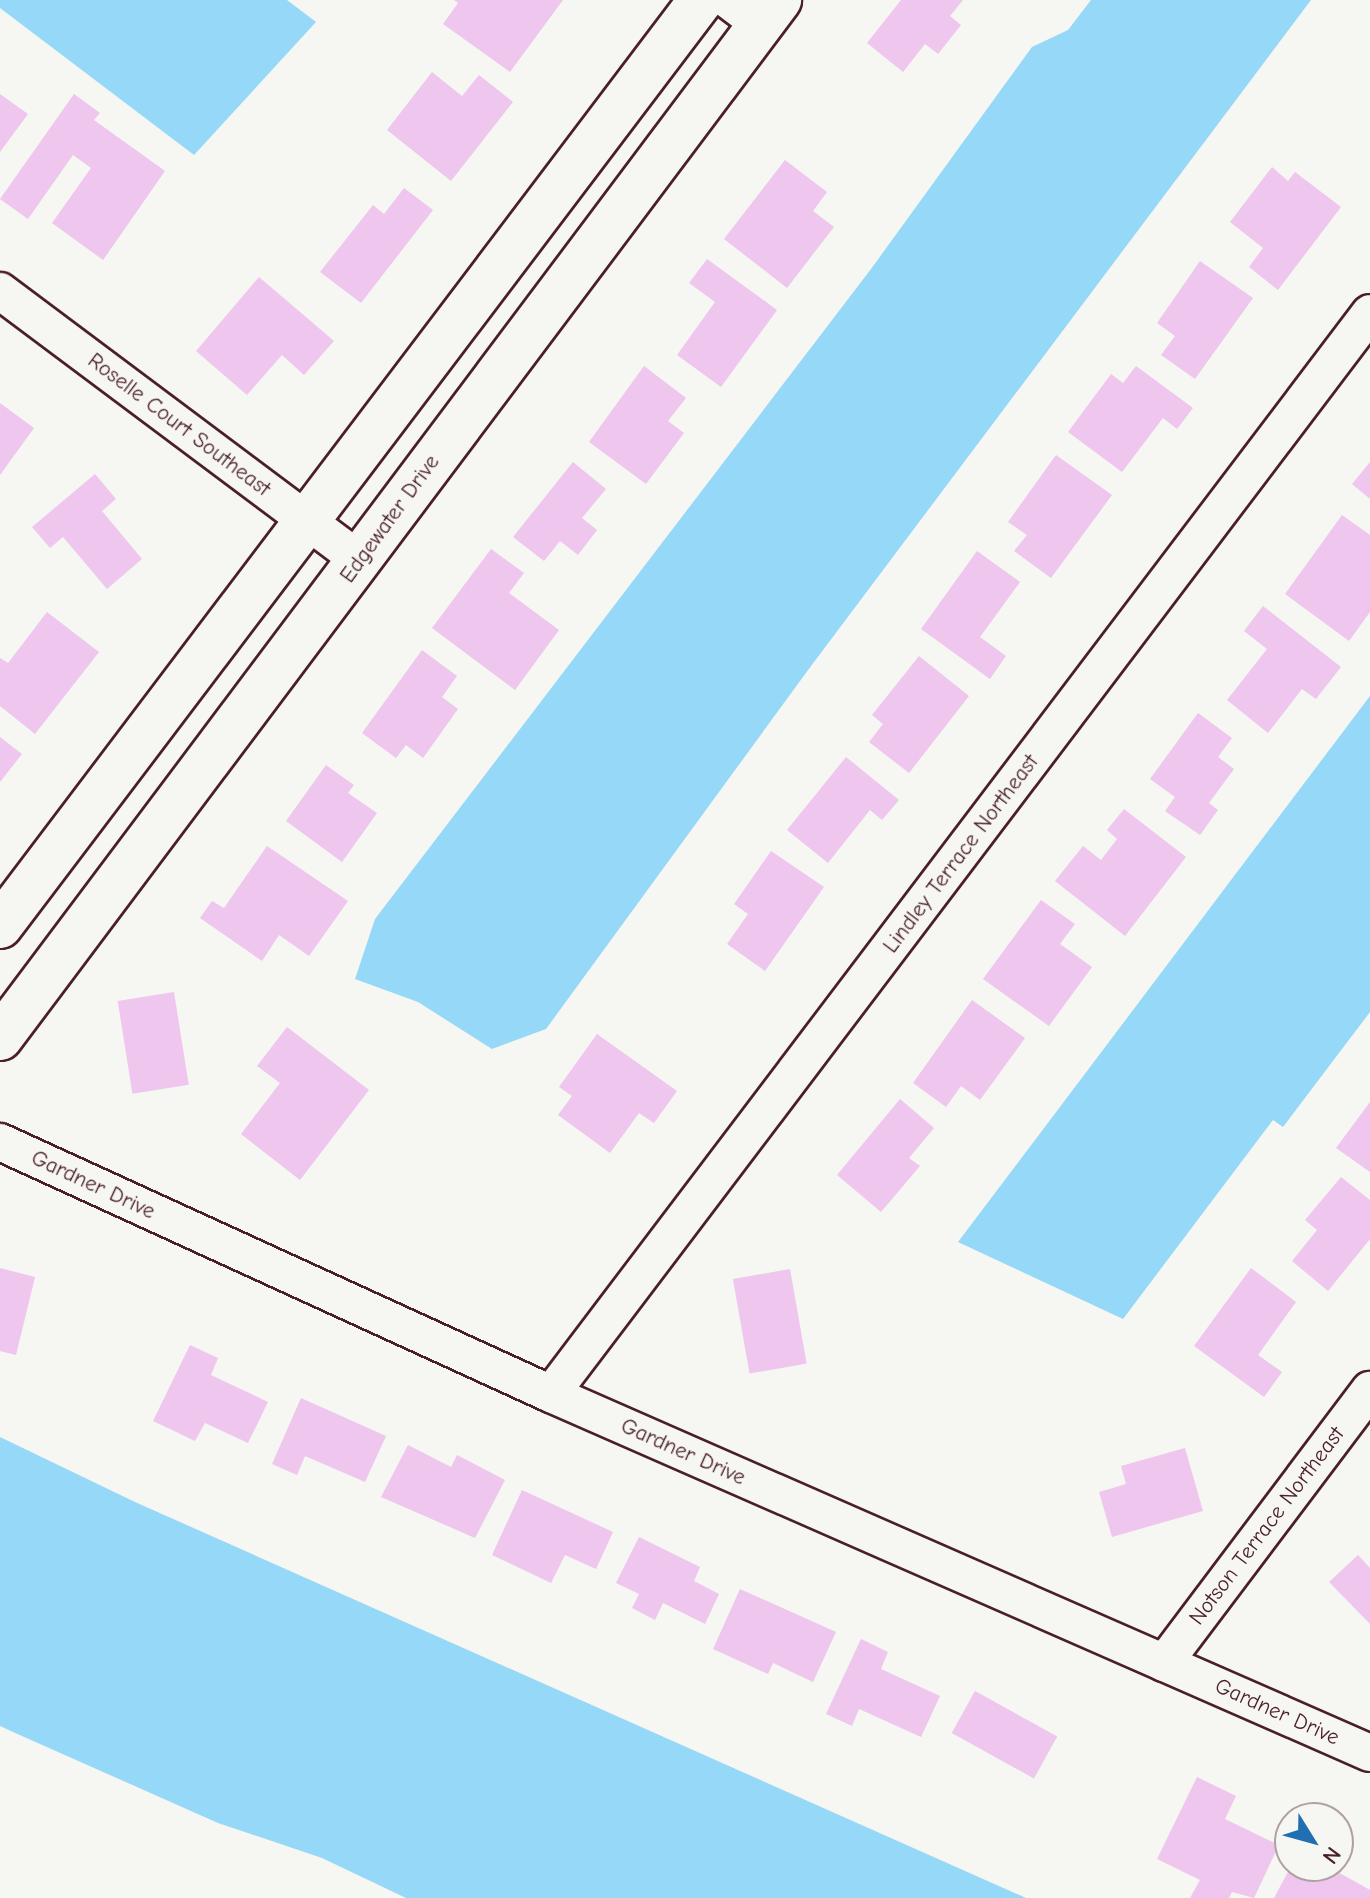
<!DOCTYPE html>
<html>
<head>
<meta charset="utf-8">
<style>
	body { margin:0 }
	#map { position:relative; width:1370px; height:1898px; overflow:hidden; background:#f6f6f2; font-family:"Comic Neue",sans-serif }
	div>[style] { position:absolute }
	.water>* { inset:0; background:#96d8f8 }
	.building>* { inset:0; background:#eec6ee; transform-origin:0 0 }
	.roads { filter:drop-shadow(2px 0 #4a1f2b) drop-shadow(-2px 0 #4a1f2b) drop-shadow(0 2px #4a1f2b) drop-shadow(0 -2px #4a1f2b) }
	.minor>* { height:36px; margin:-18px; padding:0 18px; transform-origin:18px; border-radius:18px; background:#f6f6f2 }
	.tertiary>* { height:44px; margin:-22px; padding:0 22px; transform-origin:22px; border-radius:22px; background:#f6f6f2 }
	span { translate:-50% -50%; white-space:nowrap; text-align:center; line-height:1.15; -webkit-text-stroke:7px #f6f6f2; paint-order:stroke }
	.street-label { font-size:22px; color:#4a1f2b }
	.north { position:absolute; left:1274px; top:1802px; width:80px; height:80px; box-sizing:border-box; background:#f6f6f2; border:2px solid #b1a0a2; border-radius:50%; rotate:127deg; font-size:22px; font-weight:700; line-height:32px; text-align:center; color:#4a1f2b }
	.north::after { content:''; display:block; margin:auto; width:28px; height:36px; background:#1f6fb2; clip-path:polygon(50% 0,100% 100%,50% 72%,0 100%) }
</style>
</head>
<body>
<div id="map">
	<div class="water">
		<div style="clip-path:polygon(0 0,287px 0,316px 22px,194px 155px,0 8px)"></div>
		<div style="clip-path:polygon(1091px 0,1311px 0,811px 666px,546px 1029px,492px 1049px,418px 1002px,355px 979px,375px 919px,871px 269px,1032px 47px,1068px 30px)"></div>
		<div style="clip-path:polygon(1370px 696px,1370px 1012px,1283px 1127px,1273px 1120px,1123px 1319px,958px 1242px)"></div>
		<div style="clip-path:polygon(0 1437px,135px 1502px,1026px 1898px,406px 1898px,322px 1858px,218px 1823px,13px 1732px,0 1726px)"></div>
	</div>
	<div class="building">
		<div style="clip-path:polygon(454px 0,563px 0,510px 72px,443px 24px,458px 3px)"></div>
		<div style="clip-path:polygon(901px 0,963px 0,950px 16px,961px 25px,938px 54px,925px 44px,903px 72px,867px 43px)"></div>
		<div style="clip-path:polygon(432px 72px,462px 96px,479px 75px,513px 102px,451px 181px,387px 130px)"></div>
		<div style="clip-path:polygon(0 94px,28px 114px,0 152px)"></div>
		<div style="clip-path:polygon(74px 94px,100px 113px,94px 120px,165px 171px,103px 260px,52px 223px,91px 168px,73px 155px,28px 219px,0 199px)"></div>
		<div style="clip-path:polygon(785px 160px,827px 192px,813px 211px,834px 227px,787px 288px,724px 239px)"></div>
		<div style="clip-path:polygon(1272px 167px,1288px 181px,1295px 172px,1341px 207px,1278px 290px,1249px 267px,1263px 248px,1230px 222px)"></div>
		<div style="clip-path:polygon(404px 188px,433px 210px,361px 303px,320px 272px,373px 205px,384px 214px)"></div>
		<div style="clip-path:polygon(707px 259px,777px 310px,721px 387px,677px 355px,715px 302px,689px 283px)"></div>
		<div style="clip-path:polygon(1200px 261px,1253px 298px,1195px 379px,1161px 355px,1175px 336px,1157px 323px)"></div>
		<div style="clip-path:polygon(259px 277px,334px 341px,304px 375px,282px 355px,247px 395px,196px 351px)"></div>
		<div style="clip-path:polygon(644px 366px,686px 398px,668px 421px,684px 433px,646px 484px,589px 442px)"></div>
		<div style="clip-path:polygon(1136px 366px,1193px 408px,1177px 429px,1163px 418px,1122px 472px,1068px 432px,1111px 374px,1123px 383px)"></div>
		<div style="clip-path:polygon(0 403px,34px 428px,0 475px)"></div>
		<div style="clip-path:polygon(1056px 455px,1112px 495px,1051px 578px,1014px 551px,1027px 535px,1008px 522px)"></div>
		<div style="clip-path:polygon(573px 462px,606px 489px,582px 518px,597px 530px,578px 555px,560px 541px,544px 561px,513px 537px)"></div>
		<div style="clip-path:polygon(1370px 462px,1370px 499px,1352px 484px)"></div>
		<div style="clip-path:polygon(95px 474px,116px 499px,102px 511px,142px 559px,107px 589px,63px 537px,50px 548px,32px 527px)"></div>
		<div style="clip-path:polygon(1342px 515px,1370px 535px,1370px 612px,1349px 641px,1285px 594px)"></div>
		<div style="clip-path:polygon(491px 549px,524px 573px,509px 593px,559px 630px,515px 690px,432px 628px)"></div>
		<div style="clip-path:polygon(977px 551px,1020px 582px,980px 637px,1006px 656px,990px 679px,921px 629px)"></div>
		<div style="clip-path:polygon(1263px 606px,1341px 667px,1316px 699px,1302px 689px,1268px 733px,1227px 700px,1267px 649px,1244px 631px)"></div>
		<div style="clip-path:polygon(47px 612px,99px 652px,35px 734px,0 706px,0 658px,8px 663px)"></div>
		<div style="clip-path:polygon(422px 650px,457px 676px,442px 697px,458px 709px,423px 758px,406px 745px,396px 758px,362px 733px)"></div>
		<div style="clip-path:polygon(919px 656px,969px 696px,909px 773px,869px 742px,883px 724px,872px 715px)"></div>
		<div style="clip-path:polygon(1198px 713px,1232px 738px,1218px 757px,1234px 769px,1209px 803px,1218px 810px,1200px 835px,1165px 811px,1175px 797px,1150px 779px)"></div>
		<div style="clip-path:polygon(0 737px,22px 754px,0 782px)"></div>
		<div style="clip-path:polygon(846px 757px,899px 800px,882px 820px,870px 810px,828px 863px,787px 830px)"></div>
		<div style="clip-path:polygon(326px 765px,354px 785px,348px 793px,377px 813px,342px 862px,286px 821px)"></div>
		<div style="clip-path:polygon(1124px 809px,1186px 857px,1125px 936px,1055px 881px,1083px 846px,1101px 860px,1117px 839px,1107px 830px)"></div>
		<div style="clip-path:polygon(267px 846px,348px 901px,309px 956px,279px 935px,262px 961px,200px 918px,212px 901px,224px 908px)"></div>
		<div style="clip-path:polygon(771px 851px,824px 887px,765px 971px,727px 944px,748px 914px,734px 904px)"></div>
		<div style="clip-path:polygon(1041px 900px,1075px 924px,1060px 944px,1092px 967px,1049px 1026px,983px 979px)"></div>
		<div style="left:174px;top:992px;width:94px;height:57px;rotate:81deg"></div>
		<div style="clip-path:polygon(972px 1000px,1025px 1038px,980px 1100px,961px 1086px,946px 1107px,913px 1083px)"></div>
		<div style="clip-path:polygon(287px 1027px,369px 1090px,300px 1180px,241px 1134px,280px 1083px,257px 1066px)"></div>
		<div style="clip-path:polygon(597px 1034px,677px 1091px,654px 1123px,639px 1113px,610px 1153px,558px 1115px,572px 1096px,559px 1087px)"></div>
		<div style="clip-path:polygon(900px 1099px,934px 1128px,909px 1158px,920px 1166px,881px 1212px,837px 1175px)"></div>
		<div style="clip-path:polygon(1370px 1102px,1370px 1172px,1336px 1148px)"></div>
		<div style="clip-path:polygon(1341px 1177px,1370px 1200px,1370px 1239px,1328px 1291px,1292px 1261px,1317px 1230px,1305px 1220px)"></div>
		<div style="clip-path:polygon(0 1268px,35px 1277px,16px 1355px,0 1351px)"></div>
		<div style="clip-path:polygon(1251px 1268px,1296px 1302px,1258px 1355px,1282px 1372px,1264px 1397px,1194px 1346px)"></div>
		<div style="left:790px;top:1269px;width:96px;height:58px;rotate:80deg"></div>
		<div style="clip-path:polygon(190px 1345px,218px 1358px,211px 1375px,268px 1402px,248px 1443px,205px 1423px,195px 1441px,153px 1421px)"></div>
		<div style="clip-path:polygon(301px 1398px,386px 1436px,365px 1482px,305px 1456px,297px 1475px,272px 1464px)"></div>
		<div style="clip-path:polygon(408px 1445px,451px 1467px,457px 1455px,505px 1480px,475px 1538px,381px 1497px)"></div>
		<div style="clip-path:polygon(1185px 1448px,1203px 1511px,1112px 1537px,1099px 1492px,1126px 1484px,1121px 1466px)"></div>
		<div style="clip-path:polygon(522px 1490px,613px 1532px,596px 1569px,565px 1555px,551px 1583px,492px 1555px)"></div>
		<div style="clip-path:polygon(639px 1537px,700px 1567px,694px 1581px,719px 1594px,705px 1624px,663px 1603px,655px 1620px,632px 1608px,639px 1594px,616px 1583px)"></div>
		<div style="clip-path:polygon(1358px 1555px,1370px 1568px,1370px 1624px,1329px 1582px)"></div>
		<div style="clip-path:polygon(740px 1589px,836px 1632px,813px 1682px,773px 1663px,768px 1674px,713px 1649px)"></div>
		<div style="clip-path:polygon(861px 1639px,888px 1652px,881px 1669px,940px 1696px,921px 1737px,859px 1709px,852px 1726px,826px 1714px)"></div>
		<div style="left:975px;top:1691px;width:94px;height:48px;rotate:29deg"></div>
		<div style="clip-path:polygon(1197px 1777px,1236px 1796px,1225px 1819px,1279px 1845px,1254px 1898px,1232px 1892px,1229px 1898px,1190px 1898px,1200px 1880px,1157px 1859px)"></div>
		<div style="clip-path:polygon(1291px 1866px,1327px 1866px,1370px 1890px,1370px 1898px,1274px 1898px)"></div>
	</div>
	<div class="roads">
		<div class="minor">
			<div style="left:728px;top:0;width:41px;rotate:37.1deg"></div>
			<div style="left:0;top:291px;width:447px;rotate:36.8deg"></div>
			<div style="left:0;top:1142px;width:606px;rotate:24.58deg"></div>
			<div style="left:551px;top:1394px;width:894px;rotate:23.67deg"></div>
			<div style="left:551px;top:1394px;width:1356px;rotate:-52.85deg"></div>
			<div style="left:1164px;top:1663px;width:342px;rotate:-53deg"></div>
		</div>
		<div class="tertiary">
			<div style="left:0;top:926px;width:1161px;rotate:-52.87deg"></div>
			<div style="left:0;top:1038px;width:1298px;rotate:-53.11deg"></div>
		</div>
	</div>
	<div class="street-label">
		<span style="left:179px;top:425px;rotate:37deg">Roselle Court Southeast</span>
		<span style="left:390px;top:519px;rotate:-54deg">Edgewater Drive</span>
		<span style="left:961px;top:854px;rotate:-53deg">Lindley Terrace Northeast</span>
		<span style="left:93px;top:1185px;rotate:25deg">Gardner Drive</span>
		<span style="left:683px;top:1452px;rotate:24deg">Gardner Drive</span>
		<span style="left:1267px;top:1526px;rotate:-53deg">Notson Terrace Northeast</span>
		<span style="left:1277px;top:1712px;rotate:24deg">Gardner Drive</span>
	</div>
	<div class="north">N</div>
</div>
</body>
</html>
